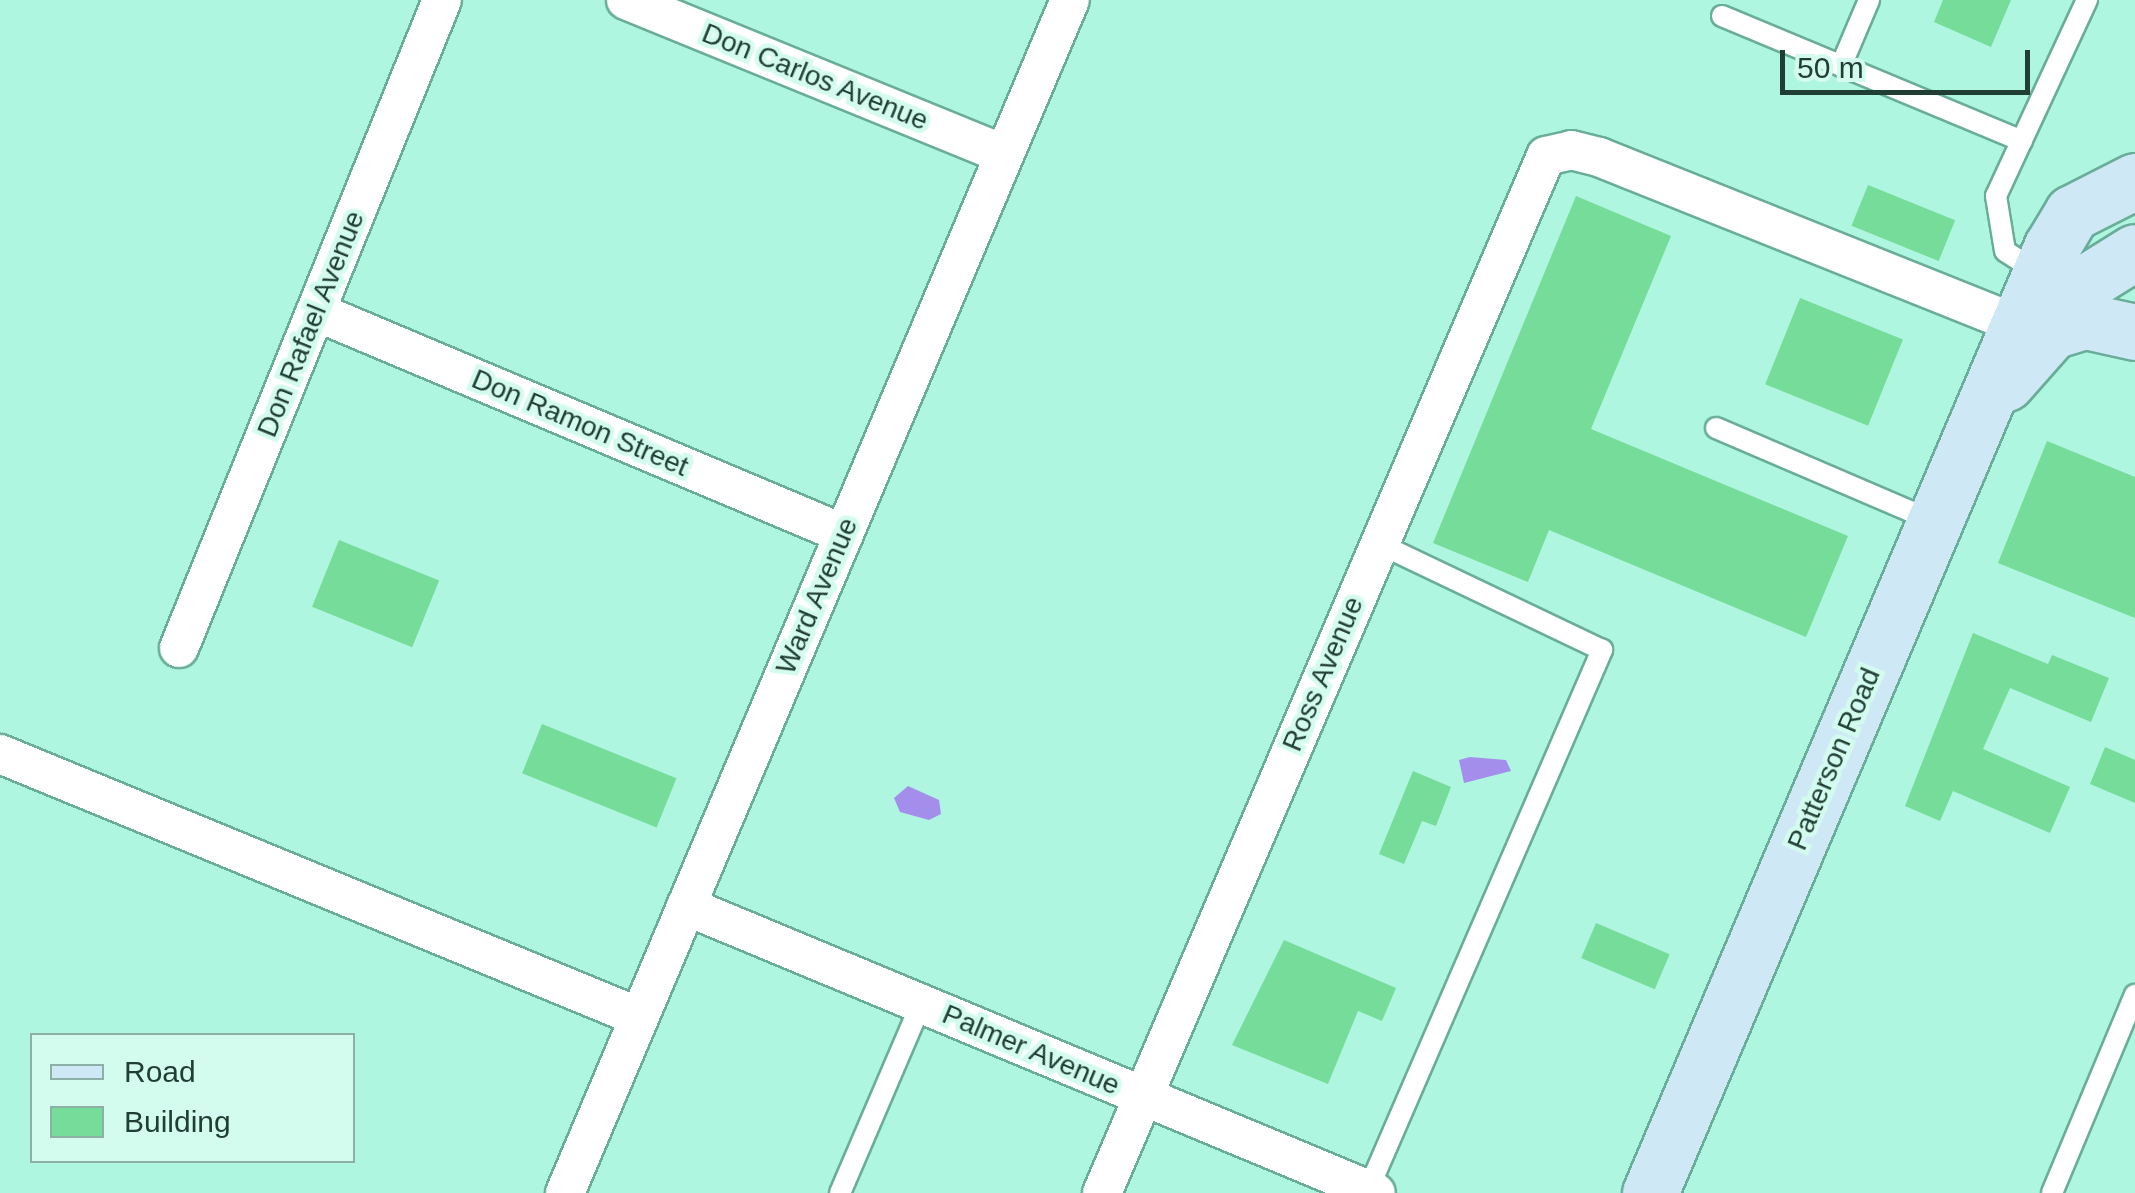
<!DOCTYPE html>
<html>
<head>
<meta charset="utf-8">
<style>
	body { margin:0 }
	#map { position:relative; width:2135px; height:1193px; overflow:hidden; background:#aff6e0; font-family:Arial,sans-serif }
	div>[style] { position:absolute }
	.water>* { inset:0; background:#a48eec }
	.building>* { inset:0; background:#75dc99; transform-origin:0 0 }
	.roads { filter:drop-shadow(2px 0 #69ad99) drop-shadow(-2px 0 #69ad99) drop-shadow(0 2px #69ad99) drop-shadow(0 -2px #69ad99) }
	.service>* { height:20px; margin:-10px; padding:0 10px; transform-origin:10px; border-radius:10px; background:#fff }
	.minor>* { height:38px; margin:-19px; padding:0 19px; transform-origin:19px; border-radius:19px; background:#fff }
	.secondary>* { height:55px; margin:-27.5px; padding:0 27.5px; transform-origin:27.5px; border-radius:27.5px; background:#cfe8f5 }
	span { translate:-50% -50%; white-space:nowrap; text-align:center; line-height:1.15; -webkit-text-stroke:9px #d3fcef; paint-order:stroke }
	.street-label { font-size:28px; color:#213e35 }
	.legend { position:absolute; left:30px; top:1033px; width:325px; height:130px; box-sizing:border-box; background:#d3fcef; border:2px solid #8cb0a5; margin:0; padding:12px 18px; list-style:none; font-size:30px; color:#213e35 }
	.legend li { display:flex; align-items:center; gap:20px; height:50px }
	.legend b { width:50px; border:2px solid #8cb0a5 }
	.scale { position:absolute; left:1780px; top:50px; width:250px; height:45px; box-sizing:border-box; border:5px solid #213e35; border-top:0; padding-left:12px; font-size:30px; line-height:35px; white-space:nowrap; color:#213e35; -webkit-text-stroke:8px #d3fcef; paint-order:stroke }
</style>
</head>
<body>
<div id="map">
	<div class="water">
		<div style="clip-path:polygon(1470px 757px,1506px 760px,1511px 771px,1464px 783px,1459px 760px)"></div>
		<div style="clip-path:polygon(908px 786px,939px 800px,941px 814px,929px 820px,900px 812px,894px 798px)"></div>
	</div>
	<div class="building">
		<div style="clip-path:polygon(1943px 0,2011px 0,1991px 47px,1934px 22px)"></div>
		<div style="left:1868px;top:185px;width:94px;height:44px;rotate:22deg"></div>
		<div style="clip-path:polygon(1576px 196px,1671px 236px,1591px 429px,1848px 536px,1806px 637px,1549px 530px,1528px 582px,1433px 543px)"></div>
		<div style="left:1800px;top:298px;width:111px;height:93px;rotate:22deg"></div>
		<div style="clip-path:polygon(2047px 441px,2135px 477px,2135px 618px,1998px 563px)"></div>
		<div style="left:339px;top:540px;width:108px;height:72px;rotate:22deg"></div>
		<div style="clip-path:polygon(1973px 633px,2048px 664px,2052px 655px,2109px 678px,2091px 722px,2010px 688px,1983px 749px,2070px 787px,2050px 833px,1953px 791px,1940px 821px,1905px 806px)"></div>
		<div style="left:542px;top:724px;width:145px;height:53px;rotate:22deg"></div>
		<div style="clip-path:polygon(2105px 747px,2135px 760px,2135px 803px,2090px 784px)"></div>
		<div style="clip-path:polygon(1413px 771px,1451px 787px,1436px 826px,1422px 821px,1404px 864px,1379px 854px)"></div>
		<div style="left:1596px;top:923px;width:80px;height:38px;rotate:23deg"></div>
		<div style="clip-path:polygon(1284px 940px,1396px 988px,1382px 1021px,1358px 1011px,1328px 1084px,1232px 1045px)"></div>
	</div>
	<div class="roads">
		<div class="service">
			<div style="left:1722px;top:16px;width:325px;rotate:22.6deg"></div>
			<div style="left:1841px;top:66px;width:72px;rotate:-67deg"></div>
			<div style="left:2039px;top:273px;width:40px;rotate:-147.1deg"></div>
			<div style="left:2005px;top:251px;width:56px;rotate:-99.3deg"></div>
			<div style="left:1996px;top:196px;width:216px;rotate:-65.1deg"></div>
			<div style="left:1716px;top:428px;width:236px;rotate:23.2deg"></div>
			<div style="left:1368px;top:1190px;width:589px;rotate:-66.57deg"></div>
			<div style="left:1602px;top:650px;width:248px;rotate:-154.5deg"></div>
			<div style="left:840px;top:1193px;width:206px;rotate:-66.8deg"></div>
			<div style="left:2052px;top:1193px;width:215px;rotate:-67.3deg"></div>
		</div>
		<div class="minor">
			<div style="left:626px;top:0;width:408px;rotate:22.2deg"></div>
			<div style="left:317px;top:312px;width:572px;rotate:22.84deg"></div>
			<div style="left:179px;top:648px;width:699px;rotate:-67.91deg"></div>
			<div style="left:0;top:754px;width:691px;rotate:22.37deg"></div>
			<div style="left:686px;top:906px;width:747px;rotate:22.58deg"></div>
			<div style="left:565px;top:1193px;width:1295px;rotate:-67.06deg"></div>
			<div style="left:1102px;top:1193px;width:1128px;rotate:-66.82deg"></div>
			<div style="left:1546px;top:156px;width:26px;rotate:-13deg"></div>
			<div style="left:1571px;top:150px;width:29px;rotate:14deg"></div>
			<div style="left:1599px;top:157px;width:452px;rotate:21.8deg"></div>
		</div>
		<div class="secondary">
			<div style="left:2021px;top:323px;width:134px;rotate:-31.9deg"></div>
			<div style="left:2006px;top:383px;width:69px;rotate:-48.5deg"></div>
			<div style="left:2052px;top:331px;width:34px;rotate:-17deg"></div>
			<div style="left:2085px;top:321px;width:51px;rotate:12.4deg"></div>
			<div style="left:1650px;top:1193px;width:1027px;rotate:-67.01deg"></div>
			<div style="left:2051px;top:248px;width:41px;rotate:-59deg"></div>
			<div style="left:2072px;top:213px;width:71px;rotate:-26.9deg"></div>
		</div>
	</div>
	<div class="street-label">
		<span style="left:815px;top:77px;rotate:22deg">Don Carlos Avenue</span>
		<span style="left:311px;top:324px;rotate:-68deg">Don Rafael Avenue</span>
		<span style="left:580px;top:423px;rotate:23deg">Don Ramon Street</span>
		<span style="left:817px;top:596px;rotate:-67deg">Ward Avenue</span>
		<span style="left:1323px;top:674px;rotate:-67deg">Ross Avenue</span>
		<span style="left:1834px;top:759px;rotate:-67deg">Patterson Road</span>
		<span style="left:1031px;top:1050px;rotate:23deg">Palmer Avenue</span>
	</div>
	<ul class="legend">
	<li><b style="height:12px;background:#cfe8f5"></b>Road</li>
	<li><b style="height:28px;background:#75dc99"></b>Building</li>
	</ul>
	<div class="scale">50 m</div>
</div>
</body>
</html>
